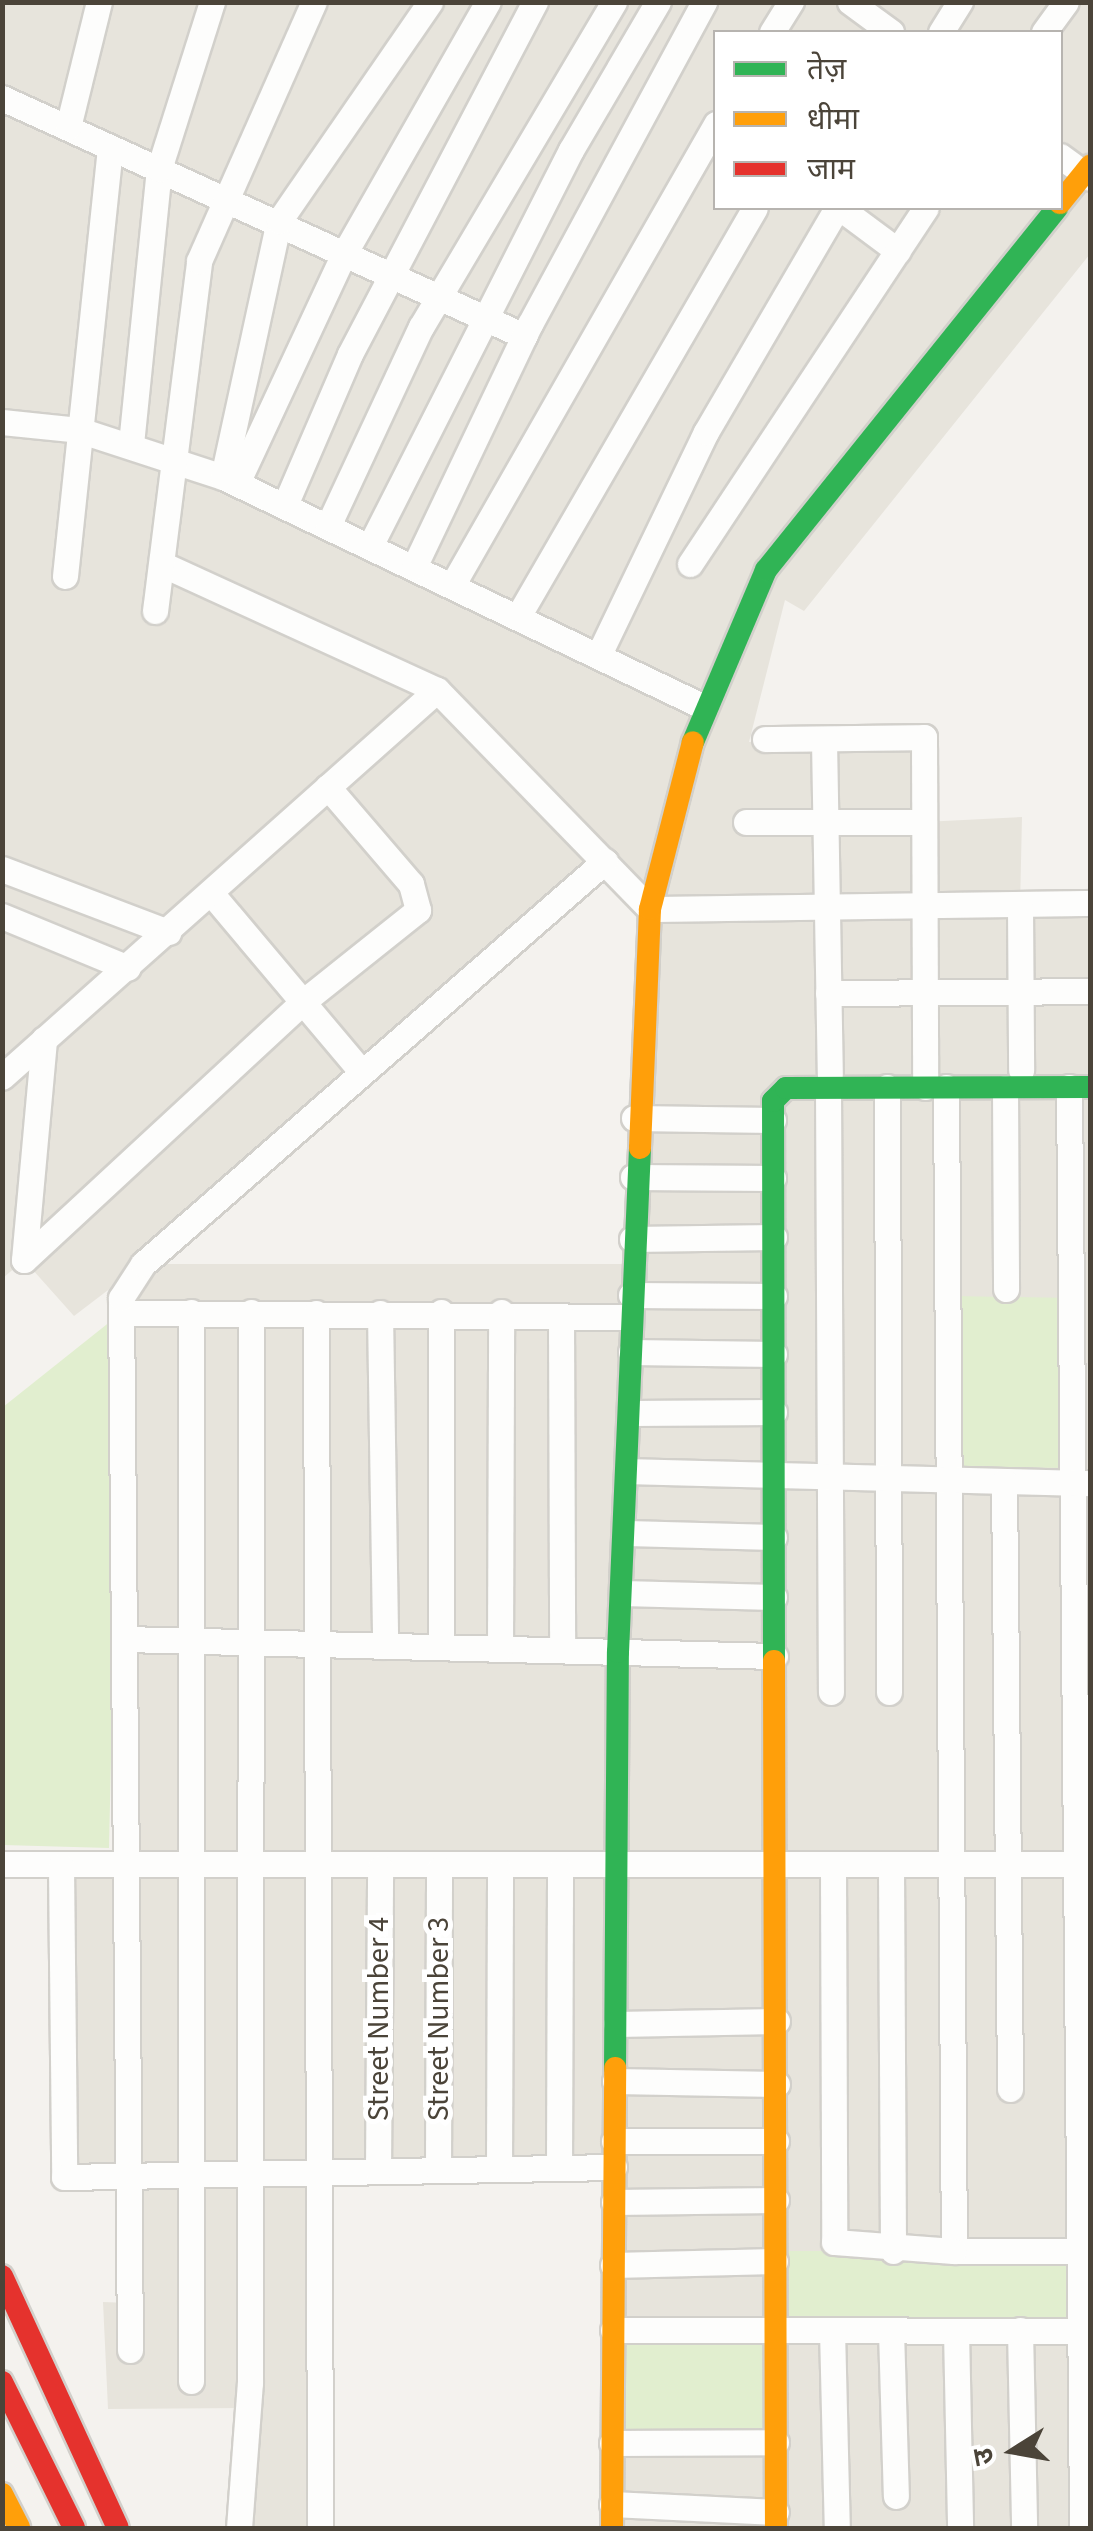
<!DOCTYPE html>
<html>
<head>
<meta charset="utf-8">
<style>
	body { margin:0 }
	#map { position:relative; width:1093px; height:2531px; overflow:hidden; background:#f4f2ee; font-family:"Source Sans 3","Noto Sans Devanagari",sans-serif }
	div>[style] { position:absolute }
	.residential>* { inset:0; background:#e7e4dc }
	.education>* { inset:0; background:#eae5da }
	.green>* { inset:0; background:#e1eecf; transform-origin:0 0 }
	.roads { filter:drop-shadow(2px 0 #d2d0cb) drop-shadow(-2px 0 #d2d0cb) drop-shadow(0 2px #d2d0cb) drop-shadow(0 -2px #d2d0cb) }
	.street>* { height:25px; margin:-12.5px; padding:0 12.5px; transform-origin:12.5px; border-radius:12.5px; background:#fdfdfc }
	.fast>* { height:22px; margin:-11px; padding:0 11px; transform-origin:11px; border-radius:11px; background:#30b455 }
	.slow>* { height:22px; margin:-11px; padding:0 11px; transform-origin:11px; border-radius:11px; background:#ff9f0a }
	.jam>* { height:22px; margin:-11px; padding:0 11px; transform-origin:11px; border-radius:11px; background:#e5322d }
	span { translate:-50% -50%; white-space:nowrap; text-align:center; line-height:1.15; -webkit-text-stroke:10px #fff; paint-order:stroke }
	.street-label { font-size:30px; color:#4b4439 }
	.frame { position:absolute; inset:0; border:5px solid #4b4439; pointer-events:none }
	.legend { position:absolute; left:713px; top:30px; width:350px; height:180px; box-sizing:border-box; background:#fff; border:2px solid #b7b4b0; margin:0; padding:12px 18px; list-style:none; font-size:30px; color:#4b4439 }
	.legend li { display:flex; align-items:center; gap:20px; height:50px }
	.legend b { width:50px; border:2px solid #b7b4b0 }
	.north { position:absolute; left:963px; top:2401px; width:100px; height:100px; -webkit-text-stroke:8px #fff; paint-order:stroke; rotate:259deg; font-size:28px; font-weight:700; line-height:40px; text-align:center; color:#4b4439 }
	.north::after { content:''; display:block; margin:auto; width:35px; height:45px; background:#4b4439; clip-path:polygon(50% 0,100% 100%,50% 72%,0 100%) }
</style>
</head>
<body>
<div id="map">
	<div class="residential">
		<div style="clip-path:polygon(evenodd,3px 3px,1090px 3px,1090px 254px,804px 611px,785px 600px,749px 742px,924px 737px,924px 822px,1022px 817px,1020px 907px,1090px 903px,1090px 2528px,612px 2528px,614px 2168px,317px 2172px,320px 2528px,246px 2528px,244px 2408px,108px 2409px,103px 2302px,129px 2303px,132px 2175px,64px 2177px,61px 1866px,128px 1867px,121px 1313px,137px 1268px,74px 1316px,24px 1260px,3px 1278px,3px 3px,716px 32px,1060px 32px,1060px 208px,716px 208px,716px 32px,3px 3px,605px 861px,650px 909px,631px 1264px,145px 1264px,605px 861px)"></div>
	</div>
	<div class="education">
		<div style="clip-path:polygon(1088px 1672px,1090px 1673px,1090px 2214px,1089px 1957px)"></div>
	</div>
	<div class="green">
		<div style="left:953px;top:1296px;width:121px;height:170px;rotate:1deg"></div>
		<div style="clip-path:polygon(121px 1313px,109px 1848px,3px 1845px,3px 1407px)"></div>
		<div style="clip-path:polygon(775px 2251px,1077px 2251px,1077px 2331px,776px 2330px,776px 2442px,612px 2443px,613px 2330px,775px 2330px)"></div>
	</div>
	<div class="roads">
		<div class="street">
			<div style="left:850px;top:2px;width:51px;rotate:36.2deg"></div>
			<div style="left:772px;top:32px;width:36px;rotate:-58deg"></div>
			<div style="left:941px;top:32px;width:36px;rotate:-58deg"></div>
			<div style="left:1044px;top:32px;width:37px;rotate:-54deg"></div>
			<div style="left:2px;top:98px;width:574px;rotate:24.51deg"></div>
			<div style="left:68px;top:127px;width:129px;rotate:-76.1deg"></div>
			<div style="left:1060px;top:156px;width:37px;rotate:36deg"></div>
			<div style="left:840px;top:208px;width:72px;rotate:36.6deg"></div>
			<div style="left:2px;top:422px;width:77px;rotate:5.9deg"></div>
			<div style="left:79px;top:430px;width:151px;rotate:18.1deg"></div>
			<div style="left:223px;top:477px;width:531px;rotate:25.55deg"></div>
			<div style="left:131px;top:444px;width:276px;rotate:-84.2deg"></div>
			<div style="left:159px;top:169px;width:175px;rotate:-72.4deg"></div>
			<div style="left:223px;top:477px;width:262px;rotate:-77.7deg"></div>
			<div style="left:279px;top:221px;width:266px;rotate:-55.4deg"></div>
			<div style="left:237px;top:483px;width:253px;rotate:-65deg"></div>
			<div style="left:344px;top:254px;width:290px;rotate:-60.3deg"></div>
			<div style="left:285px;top:505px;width:164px;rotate:-66.7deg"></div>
			<div style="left:350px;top:354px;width:398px;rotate:-62.3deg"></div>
			<div style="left:328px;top:526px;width:220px;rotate:-65deg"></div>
			<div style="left:421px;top:327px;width:378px;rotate:-59.3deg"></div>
			<div style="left:370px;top:546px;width:444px;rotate:-63.1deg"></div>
			<div style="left:571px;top:150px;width:172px;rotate:-59.6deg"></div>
			<div style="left:690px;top:564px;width:427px;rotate:-56.5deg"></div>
			<div style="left:164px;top:565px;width:300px;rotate:24.6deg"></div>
			<div style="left:437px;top:690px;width:305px;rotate:45.8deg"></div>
			<div style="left:650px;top:909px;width:440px;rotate:-0.8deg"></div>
			<div style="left:414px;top:567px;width:269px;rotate:-64.5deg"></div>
			<div style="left:530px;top:324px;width:366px;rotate:-61.6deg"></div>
			<div style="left:65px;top:576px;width:431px;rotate:-84deg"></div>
			<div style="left:453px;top:584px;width:530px;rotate:-60.24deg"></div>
			<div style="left:155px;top:611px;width:353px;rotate:-82.8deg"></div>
			<div style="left:199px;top:261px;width:283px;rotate:-66.1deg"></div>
			<div style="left:520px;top:613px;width:468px;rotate:-59.9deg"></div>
			<div style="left:601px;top:650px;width:242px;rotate:-64.3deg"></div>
			<div style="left:706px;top:432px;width:259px;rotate:-59.7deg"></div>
			<div style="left:765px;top:739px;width:159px;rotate:-0.7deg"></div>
			<div style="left:924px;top:737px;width:350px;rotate:89.8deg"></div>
			<div style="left:824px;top:740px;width:334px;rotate:89deg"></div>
			<div style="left:746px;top:822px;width:178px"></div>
			<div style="left:2px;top:869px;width:178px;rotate:20.8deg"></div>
			<div style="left:211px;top:893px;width:231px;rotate:49.9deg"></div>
			<div style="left:1020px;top:907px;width:163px;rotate:89.6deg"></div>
			<div style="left:2px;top:916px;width:136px;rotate:22.4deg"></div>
			<div style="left:828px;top:993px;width:262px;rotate:-0.4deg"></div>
			<div style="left:2px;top:1077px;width:582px;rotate:-41.66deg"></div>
			<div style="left:828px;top:1087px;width:605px;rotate:89.72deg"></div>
			<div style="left:887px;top:1087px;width:605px;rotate:89.81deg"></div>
			<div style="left:946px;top:1087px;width:1164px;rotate:89.61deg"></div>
			<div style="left:954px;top:2251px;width:123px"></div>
			<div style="left:1069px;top:1087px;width:1441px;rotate:89.48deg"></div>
			<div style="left:1005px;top:1088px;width:201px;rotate:89.7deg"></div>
			<div style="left:634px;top:1118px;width:139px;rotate:0.8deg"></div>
			<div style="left:633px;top:1177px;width:140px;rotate:0.4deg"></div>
			<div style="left:632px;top:1239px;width:142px;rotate:-0.8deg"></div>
			<div style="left:24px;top:1260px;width:381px;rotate:-42.8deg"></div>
			<div style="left:304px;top:1001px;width:146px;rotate:-38.6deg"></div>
			<div style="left:418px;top:910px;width:27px;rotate:-105deg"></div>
			<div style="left:411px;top:884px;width:128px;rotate:-130.6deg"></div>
			<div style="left:24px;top:1260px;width:222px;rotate:-84.8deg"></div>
			<div style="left:631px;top:1295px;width:143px;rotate:0.4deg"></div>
			<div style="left:121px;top:1313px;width:509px;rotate:0.45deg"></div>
			<div style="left:316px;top:1313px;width:1215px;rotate:89.81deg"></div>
			<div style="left:380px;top:1313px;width:333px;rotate:89.1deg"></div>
			<div style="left:561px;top:1316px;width:334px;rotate:89.8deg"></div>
			<div style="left:631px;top:1352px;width:143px;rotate:0.8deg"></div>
			<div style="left:631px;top:1413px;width:143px;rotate:-0.4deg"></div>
			<div style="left:628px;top:1471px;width:462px;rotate:1.5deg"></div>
			<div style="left:1004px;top:1481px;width:608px;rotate:89.43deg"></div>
			<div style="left:627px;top:1533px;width:147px;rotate:1.6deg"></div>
			<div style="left:622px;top:1593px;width:152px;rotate:1.5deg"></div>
			<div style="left:125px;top:1639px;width:650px;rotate:1.5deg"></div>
			<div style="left:441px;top:1647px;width:335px;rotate:-90deg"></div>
			<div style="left:500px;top:1649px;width:337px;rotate:-89.8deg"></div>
			<div style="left:2px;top:1864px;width:1069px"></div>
			<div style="left:61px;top:1866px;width:311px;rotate:89.4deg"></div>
			<div style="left:64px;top:2177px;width:550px;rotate:-1.04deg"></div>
			<div style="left:891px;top:1867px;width:384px;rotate:89.7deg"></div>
			<div style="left:833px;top:1868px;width:374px;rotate:89.8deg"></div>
			<div style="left:834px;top:2242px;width:120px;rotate:4.3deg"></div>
			<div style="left:616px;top:2024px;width:161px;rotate:-1.1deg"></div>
			<div style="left:615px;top:2081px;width:162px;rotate:1.1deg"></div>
			<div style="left:614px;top:2141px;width:162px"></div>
			<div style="left:559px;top:2167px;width:297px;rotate:-89.8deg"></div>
			<div style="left:499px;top:2168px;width:297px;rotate:-89.8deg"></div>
			<div style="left:438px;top:2169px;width:300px;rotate:-89.8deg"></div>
			<div style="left:378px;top:2171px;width:303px;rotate:-89.6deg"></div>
			<div style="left:614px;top:2202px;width:162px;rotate:-0.7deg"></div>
			<div style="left:613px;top:2265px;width:162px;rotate:-1.4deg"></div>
			<div style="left:613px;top:2330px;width:477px;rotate:0.1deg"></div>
			<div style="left:832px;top:2330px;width:198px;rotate:88.6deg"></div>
			<div style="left:1020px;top:2330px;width:198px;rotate:88.8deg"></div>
			<div style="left:891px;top:2331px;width:165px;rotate:88.3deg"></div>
			<div style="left:956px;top:2331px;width:197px;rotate:88.8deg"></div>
			<div style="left:130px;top:2350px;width:1052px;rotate:-90.49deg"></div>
			<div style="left:121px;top:1298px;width:40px;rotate:-57.1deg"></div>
			<div style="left:143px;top:1264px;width:613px;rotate:-41.1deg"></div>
			<div style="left:191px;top:2381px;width:1069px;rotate:-90deg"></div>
			<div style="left:612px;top:2443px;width:164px;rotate:-0.3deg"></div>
			<div style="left:612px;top:2504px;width:164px;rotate:2.8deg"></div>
			<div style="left:239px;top:2528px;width:145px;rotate:-85.7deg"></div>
			<div style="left:250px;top:2383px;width:1071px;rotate:-89.95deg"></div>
		</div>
		<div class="fast">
			<div style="left:693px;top:742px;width:187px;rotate:-67deg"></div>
			<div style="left:766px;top:570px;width:464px;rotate:-51.2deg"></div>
			<div style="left:774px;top:1661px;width:560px;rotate:-90.1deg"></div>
			<div style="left:773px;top:1101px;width:18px;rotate:-45deg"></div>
			<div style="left:786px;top:1088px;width:304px;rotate:-0.2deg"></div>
			<div style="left:615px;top:2068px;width:416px;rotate:-89.6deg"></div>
			<div style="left:618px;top:1652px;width:504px;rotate:-87.5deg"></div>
		</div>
		<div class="slow">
			<div style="left:1060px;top:203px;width:48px;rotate:-51deg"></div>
			<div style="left:640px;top:1148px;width:239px;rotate:-87.6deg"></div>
			<div style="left:650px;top:909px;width:172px;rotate:-75.6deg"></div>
			<div style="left:774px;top:1661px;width:867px;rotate:89.87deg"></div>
			<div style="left:2px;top:2494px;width:38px;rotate:63deg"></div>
			<div style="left:612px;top:2528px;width:460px;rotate:-89.6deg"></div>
		</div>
		<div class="jam">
			<div style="left:2px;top:2276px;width:277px;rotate:65.3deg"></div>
			<div style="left:2px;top:2382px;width:163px;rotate:63.7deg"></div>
		</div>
	</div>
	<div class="street-label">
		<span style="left:379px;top:2019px;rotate:-90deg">Street Number 4</span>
		<span style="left:439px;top:2019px;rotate:-90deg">Street Number 3</span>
	</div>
	<div class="frame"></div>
	<ul class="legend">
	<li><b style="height:12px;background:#30b455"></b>तेज़</li>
	<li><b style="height:12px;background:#ff9f0a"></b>धीमा</li>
	<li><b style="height:12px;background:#e5322d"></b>जाम</li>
	</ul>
	<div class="north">उ</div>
</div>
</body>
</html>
